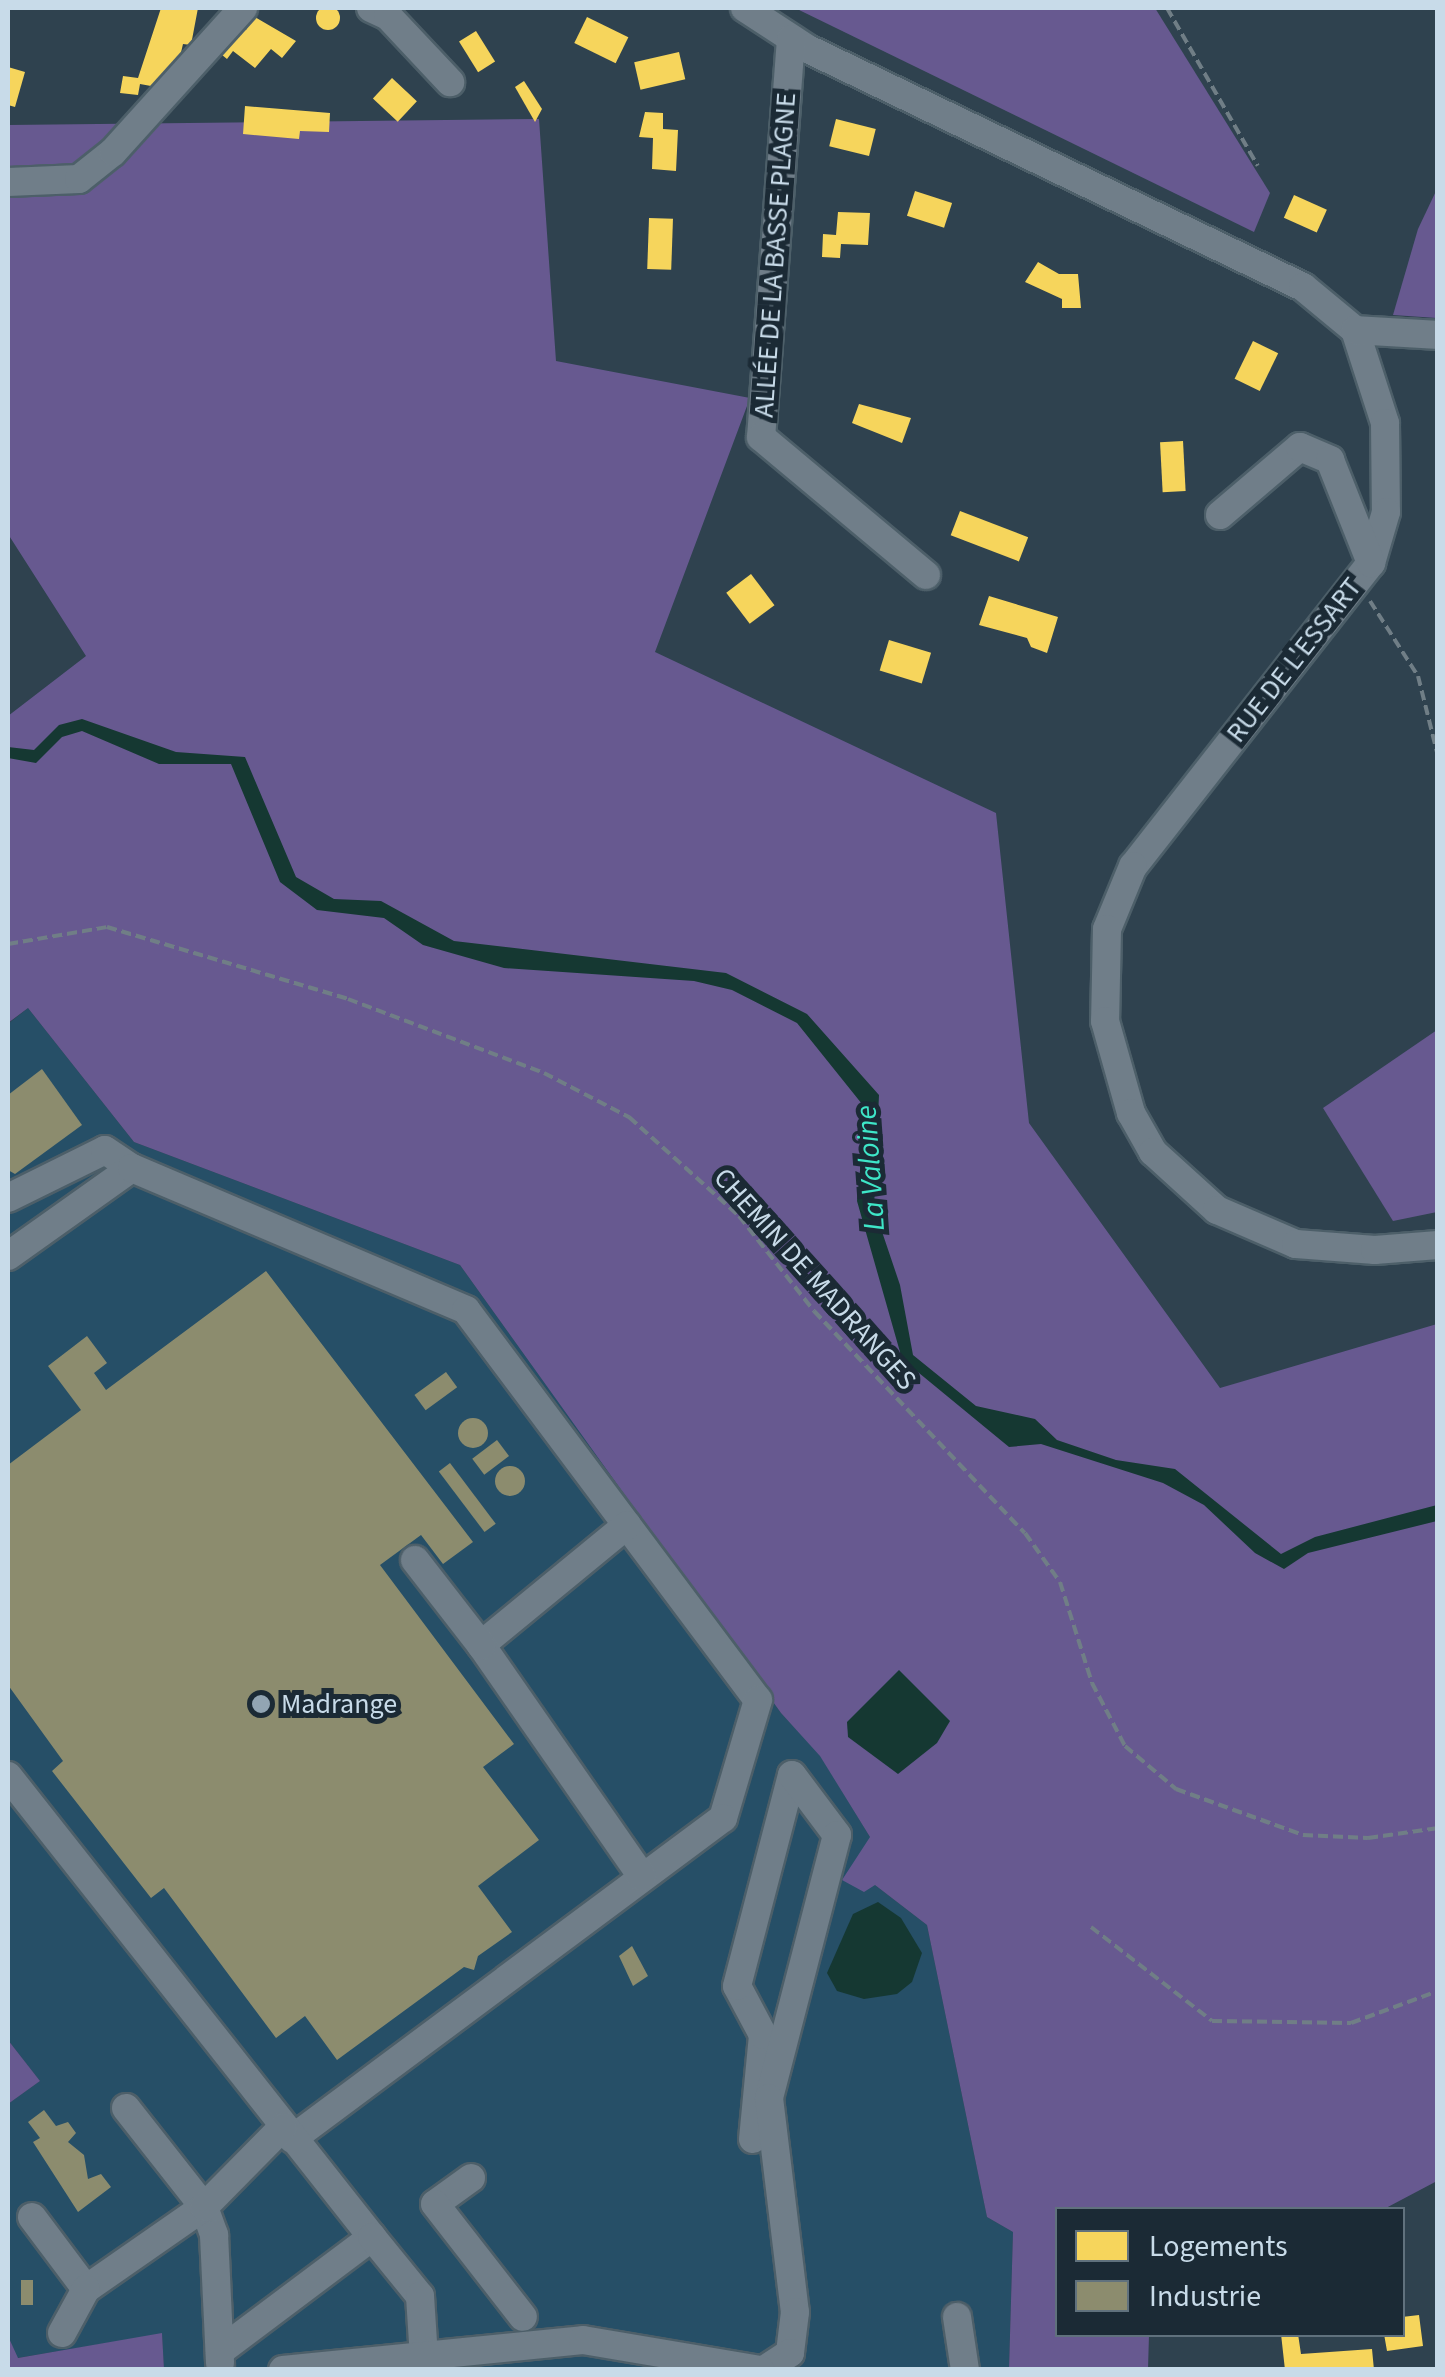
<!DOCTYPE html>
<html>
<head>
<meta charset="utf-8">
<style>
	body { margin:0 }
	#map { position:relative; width:1445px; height:2377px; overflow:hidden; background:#2f424f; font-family:"Source Sans 3",sans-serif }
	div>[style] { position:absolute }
	.built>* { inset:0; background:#264f67 }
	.green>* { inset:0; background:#675990 }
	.water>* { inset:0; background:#153832 }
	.homes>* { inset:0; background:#f6d55c; transform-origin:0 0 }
	.round { border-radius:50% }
	.industry>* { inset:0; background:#8c8c6e; transform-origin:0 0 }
	.path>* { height:4px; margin-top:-2px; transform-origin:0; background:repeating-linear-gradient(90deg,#707e86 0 10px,transparent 0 15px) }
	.roads { filter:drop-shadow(2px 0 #4d5f69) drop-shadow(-2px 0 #4d5f69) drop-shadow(0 2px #4d5f69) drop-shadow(0 -2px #4d5f69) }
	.minor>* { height:28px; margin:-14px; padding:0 14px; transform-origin:14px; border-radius:14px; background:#707e89 }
	.dots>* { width:28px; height:28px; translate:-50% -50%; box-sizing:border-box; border:5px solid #1b2a35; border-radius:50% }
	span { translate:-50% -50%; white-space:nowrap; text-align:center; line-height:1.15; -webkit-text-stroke:10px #1b2a35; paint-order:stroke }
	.street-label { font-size:28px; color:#c8dbe9 }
	.poi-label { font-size:28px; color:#c8dbe9 }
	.left { translate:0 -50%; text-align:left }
	.water-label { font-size:30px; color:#3ee6c8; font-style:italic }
	.frame { position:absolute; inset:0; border:10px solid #c8dbe9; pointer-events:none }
	.legend { position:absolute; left:1055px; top:2207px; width:350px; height:130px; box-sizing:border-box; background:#1b2a35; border:2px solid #60717d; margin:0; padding:12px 18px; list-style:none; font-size:30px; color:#c8dbe9 }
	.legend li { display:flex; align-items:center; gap:20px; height:50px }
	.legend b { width:50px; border:2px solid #60717d }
</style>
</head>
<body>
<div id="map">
	<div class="built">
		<div style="clip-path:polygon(28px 1008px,134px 1142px,460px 1265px,781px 1713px,820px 1755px,870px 1837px,875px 1885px,927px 1925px,987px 2217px,1013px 2232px,1009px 2369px,164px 2370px,162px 2334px,17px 2358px,8px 2336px,8px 2104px,40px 2081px,8px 2040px,8px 1024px)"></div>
	</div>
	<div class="green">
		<div style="clip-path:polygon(795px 8px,1155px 8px,1270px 193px,1254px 232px)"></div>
		<div style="clip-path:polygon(539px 119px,556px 361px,750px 398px,655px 652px,996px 813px,1029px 1123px,1220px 1388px,1437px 1324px,1437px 2181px,1384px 2209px,1058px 2210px,1058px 2334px,1149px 2335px,1148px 2369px,1009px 2369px,1013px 2232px,987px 2217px,927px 1925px,875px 1885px,864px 1892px,842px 1880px,870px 1837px,820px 1756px,781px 1713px,460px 1265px,134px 1142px,28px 1008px,8px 1023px,8px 716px,86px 656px,8px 534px,8px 125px)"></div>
		<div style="clip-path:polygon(1437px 189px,1437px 318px,1393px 315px,1418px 229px)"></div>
		<div style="clip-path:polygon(1437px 1030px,1437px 1212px,1393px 1221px,1323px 1108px)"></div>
		<div style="clip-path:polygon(8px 2040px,40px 2081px,8px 2104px)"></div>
		<div style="clip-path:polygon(162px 2333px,164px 2369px,8px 2369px,8px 2336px,18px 2358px)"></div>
	</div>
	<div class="water">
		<div style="clip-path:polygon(82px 719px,176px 752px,245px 757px,296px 877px,334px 899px,381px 901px,454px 941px,726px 973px,807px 1014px,879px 1095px,874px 1208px,900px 1285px,913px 1355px,976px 1406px,1035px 1419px,1057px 1440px,1116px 1460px,1175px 1469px,1281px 1554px,1315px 1537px,1437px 1505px,1437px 1521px,1308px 1553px,1284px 1569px,1255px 1553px,1204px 1505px,1163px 1483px,1041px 1444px,1009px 1447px,902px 1359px,857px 1201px,866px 1109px,797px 1023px,732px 990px,694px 981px,504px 968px,423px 945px,384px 918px,317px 910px,280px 882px,231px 764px,159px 764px,82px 731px,62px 737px,36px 763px,8px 758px,8px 747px,34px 750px,59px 725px)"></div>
		<div style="clip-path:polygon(899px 1670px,950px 1721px,937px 1743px,898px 1774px,848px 1737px,847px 1722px)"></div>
		<div style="clip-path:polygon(878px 1902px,901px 1918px,922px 1953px,912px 1982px,897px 1994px,864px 1999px,837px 1991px,827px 1973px,853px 1914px)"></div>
	</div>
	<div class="homes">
		<div class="round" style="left:316px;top:6px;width:24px;height:24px"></div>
		<div style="clip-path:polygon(161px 8px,198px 8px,191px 45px,183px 44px,176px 74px,162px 88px,140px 84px,138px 95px,120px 93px,123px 76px,138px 78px)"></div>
		<div style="clip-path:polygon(253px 16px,296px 41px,282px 58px,271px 49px,255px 68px,233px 51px,227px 59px,216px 50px,238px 24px,246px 30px)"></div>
		<div style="left:587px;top:17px;width:46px;height:29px;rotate:26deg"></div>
		<div style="left:476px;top:31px;width:36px;height:20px;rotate:58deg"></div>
		<div style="left:679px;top:52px;width:28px;height:46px;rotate:77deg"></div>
		<div style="clip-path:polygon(8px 67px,25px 72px,15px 107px,8px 105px)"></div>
		<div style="left:392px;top:78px;width:34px;height:28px;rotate:43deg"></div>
		<div style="clip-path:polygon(524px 81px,542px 109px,535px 122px,515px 87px)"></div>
		<div style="clip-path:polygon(245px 106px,330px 113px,329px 132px,300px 131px,299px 139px,243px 134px)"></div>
		<div style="clip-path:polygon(645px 112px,663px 113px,663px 129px,678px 130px,676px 171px,652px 169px,653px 138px,639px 137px)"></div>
		<div style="left:836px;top:119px;width:41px;height:28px;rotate:14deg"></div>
		<div style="left:915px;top:191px;width:39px;height:26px;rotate:18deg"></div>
		<div style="left:1294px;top:195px;width:36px;height:25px;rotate:24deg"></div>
		<div style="clip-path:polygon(838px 212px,870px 213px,868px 245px,841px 244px,840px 258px,822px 257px,823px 234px,836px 235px)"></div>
		<div style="left:649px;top:218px;width:24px;height:51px;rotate:2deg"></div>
		<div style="clip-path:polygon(1038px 262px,1059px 274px,1078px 274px,1081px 308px,1062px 308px,1062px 299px,1025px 282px)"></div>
		<div style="left:1253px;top:341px;width:28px;height:42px;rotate:26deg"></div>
		<div style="clip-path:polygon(859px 404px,911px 418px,902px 443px,852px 423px)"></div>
		<div style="left:1183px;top:441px;width:50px;height:23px;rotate:87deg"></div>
		<div style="left:960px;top:511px;width:73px;height:26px;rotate:21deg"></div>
		<div style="left:751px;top:574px;width:39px;height:31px;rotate:53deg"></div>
		<div style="clip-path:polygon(989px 596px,1058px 617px,1047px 653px,1031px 647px,1027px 638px,979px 625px)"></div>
		<div style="left:889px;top:640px;width:44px;height:32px;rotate:17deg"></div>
		<div style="clip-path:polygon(1419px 2315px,1423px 2346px,1387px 2351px,1384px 2334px,1402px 2334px,1402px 2317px)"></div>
		<div style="clip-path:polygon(1281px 2334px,1298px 2334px,1301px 2354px,1372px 2349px,1374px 2370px,1285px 2370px)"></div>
	</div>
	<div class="industry">
		<div style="clip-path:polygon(42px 1069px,82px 1125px,15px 1174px,8px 1170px,8px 1095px)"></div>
		<div style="clip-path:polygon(266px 1271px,473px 1542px,443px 1564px,421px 1535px,380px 1565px,514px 1744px,483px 1767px,539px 1840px,478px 1886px,512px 1932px,478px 1956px,474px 1970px,464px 1967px,337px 2060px,305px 2016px,276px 2038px,164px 1888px,151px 1898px,52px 1771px,63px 1761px,8px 1685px,8px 1465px,81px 1410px,48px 1366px,87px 1336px,107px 1363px,94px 1373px,106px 1390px)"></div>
		<div style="left:446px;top:1372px;width:19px;height:39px;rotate:54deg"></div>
		<div class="round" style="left:458px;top:1418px;width:30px;height:30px"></div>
		<div style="left:497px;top:1440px;width:20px;height:31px;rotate:53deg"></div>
		<div style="left:450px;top:1463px;width:76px;height:14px;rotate:53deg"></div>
		<div class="round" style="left:495px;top:1466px;width:30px;height:30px"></div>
		<div style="clip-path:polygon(632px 1946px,648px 1976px,633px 1986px,619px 1956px)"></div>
		<div style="clip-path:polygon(44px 2110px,56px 2126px,68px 2122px,76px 2133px,68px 2142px,84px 2155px,88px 2179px,101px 2174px,111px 2187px,78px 2212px,33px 2142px,40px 2138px,28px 2122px)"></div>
		<div style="left:21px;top:2280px;width:12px;height:25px"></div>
	</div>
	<div class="path">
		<div style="left:1167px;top:8px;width:182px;rotate:60.1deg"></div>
		<div style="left:1370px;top:601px;width:89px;rotate:57.4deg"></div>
		<div style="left:1418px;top:676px;width:82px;rotate:76deg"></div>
		<div style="left:8px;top:944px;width:100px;rotate:-9.7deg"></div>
		<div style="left:107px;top:927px;width:252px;rotate:16.6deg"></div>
		<div style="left:348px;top:999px;width:210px;rotate:20.7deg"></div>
		<div style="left:544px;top:1073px;width:96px;rotate:27.4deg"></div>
		<div style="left:629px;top:1117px;width:148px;rotate:42deg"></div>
		<div style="left:739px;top:1216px;width:121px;rotate:51.7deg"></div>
		<div style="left:814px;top:1311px;width:306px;rotate:46.5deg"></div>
		<div style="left:1025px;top:1533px;width:60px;rotate:54.5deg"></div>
		<div style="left:1060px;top:1582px;width:106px;rotate:72.4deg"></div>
		<div style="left:1092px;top:1683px;width:71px;rotate:62.4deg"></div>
		<div style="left:1125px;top:1746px;width:67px;rotate:40.1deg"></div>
		<div style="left:1176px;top:1789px;width:135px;rotate:19.9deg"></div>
		<div style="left:1303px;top:1835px;width:65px;rotate:2.6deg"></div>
		<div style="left:1368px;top:1838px;width:71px;rotate:-8.1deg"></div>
		<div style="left:1091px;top:1927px;width:153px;rotate:37.8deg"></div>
		<div style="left:1212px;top:2021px;width:139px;rotate:0.8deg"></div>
		<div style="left:1351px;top:2023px;width:93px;rotate:-20.2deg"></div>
	</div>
	<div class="roads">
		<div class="minor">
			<div style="left:371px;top:8px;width:19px;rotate:25deg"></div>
			<div style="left:388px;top:16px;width:91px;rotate:46.8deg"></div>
			<div style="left:745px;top:8px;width:75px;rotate:33.1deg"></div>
			<div style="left:808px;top:49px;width:549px;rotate:25.68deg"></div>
			<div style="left:1303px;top:287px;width:67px;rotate:39.6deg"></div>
			<div style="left:1355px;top:330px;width:98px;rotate:72.1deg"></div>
			<div style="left:1385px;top:423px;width:89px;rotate:89.4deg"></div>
			<div style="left:1386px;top:512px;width:53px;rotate:106.4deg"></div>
			<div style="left:1371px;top:563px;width:385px;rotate:128.1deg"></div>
			<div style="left:1133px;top:866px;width:68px;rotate:112.4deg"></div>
			<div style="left:1107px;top:929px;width:92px;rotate:91.2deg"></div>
			<div style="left:1105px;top:1021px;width:96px;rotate:74.2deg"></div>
			<div style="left:1131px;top:1113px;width:45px;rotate:60.6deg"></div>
			<div style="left:1153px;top:1152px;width:86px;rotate:42.2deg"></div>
			<div style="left:1217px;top:1210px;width:86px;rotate:23.3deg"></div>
			<div style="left:1296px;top:1244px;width:79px;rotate:4.3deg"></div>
			<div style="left:1375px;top:1250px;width:63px;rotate:-4.5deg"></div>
			<div style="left:791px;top:39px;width:399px;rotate:94.3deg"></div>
			<div style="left:761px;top:437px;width:215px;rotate:39.9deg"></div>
			<div style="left:8px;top:182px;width:71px;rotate:-2.4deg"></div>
			<div style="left:79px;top:179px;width:43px;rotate:-38.5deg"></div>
			<div style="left:113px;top:152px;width:194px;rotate:-47.9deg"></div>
			<div style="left:1355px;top:330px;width:83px;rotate:3.4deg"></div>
			<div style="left:1220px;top:515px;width:105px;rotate:-40.4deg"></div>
			<div style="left:1300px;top:447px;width:33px;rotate:23deg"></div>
			<div style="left:1330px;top:460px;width:111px;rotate:68.3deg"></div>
			<div style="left:8px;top:1198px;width:108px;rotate:-26.3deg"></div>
			<div style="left:105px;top:1150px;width:32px;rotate:34deg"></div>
			<div style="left:8px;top:1256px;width:152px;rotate:-35.4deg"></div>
			<div style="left:132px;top:1168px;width:363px;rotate:23deg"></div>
			<div style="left:466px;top:1310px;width:487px;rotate:53.2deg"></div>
			<div style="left:758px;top:1700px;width:123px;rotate:106.5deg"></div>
			<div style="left:723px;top:1818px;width:537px;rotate:143.32deg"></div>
			<div style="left:627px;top:1525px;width:189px;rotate:140.6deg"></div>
			<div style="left:481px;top:1645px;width:282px;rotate:55.2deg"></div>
			<div style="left:415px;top:1560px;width:108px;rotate:52.2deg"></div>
			<div style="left:8px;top:1776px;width:587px;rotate:51.71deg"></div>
			<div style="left:372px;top:2237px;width:190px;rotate:143.1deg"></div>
			<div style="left:126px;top:2108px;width:126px;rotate:51.8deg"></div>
			<div style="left:204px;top:2207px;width:30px;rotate:70deg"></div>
			<div style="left:214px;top:2235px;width:128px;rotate:87.3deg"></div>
			<div style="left:753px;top:2139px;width:104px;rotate:-84.5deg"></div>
			<div style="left:763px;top:2035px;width:55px;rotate:-118deg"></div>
			<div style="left:737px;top:1986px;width:218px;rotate:-75.4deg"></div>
			<div style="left:792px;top:1775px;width:75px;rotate:53.1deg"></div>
			<div style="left:837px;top:1835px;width:272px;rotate:104.5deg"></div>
			<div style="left:769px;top:2098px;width:216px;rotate:83.1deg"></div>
			<div style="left:795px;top:2312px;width:41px;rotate:97deg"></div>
			<div style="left:790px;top:2353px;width:31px;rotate:147deg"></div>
			<div style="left:471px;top:2178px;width:44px;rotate:144.2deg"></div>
			<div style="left:435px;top:2204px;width:143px;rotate:52.1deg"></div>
			<div style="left:32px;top:2217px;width:90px;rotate:53.1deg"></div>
			<div style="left:86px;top:2289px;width:144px;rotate:-34.8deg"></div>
			<div style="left:204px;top:2207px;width:112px;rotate:-45.4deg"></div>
			<div style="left:372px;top:2237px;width:76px;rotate:50.9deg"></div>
			<div style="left:420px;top:2296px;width:62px;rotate:86.3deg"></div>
			<div style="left:957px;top:2317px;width:54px;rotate:81.4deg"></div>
			<div style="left:62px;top:2333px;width:50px;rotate:-61.4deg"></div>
			<div style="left:283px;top:2370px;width:301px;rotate:-5.7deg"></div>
			<div style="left:583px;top:2340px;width:180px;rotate:9.6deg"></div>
		</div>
	</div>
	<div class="dots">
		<div style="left:261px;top:1704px;background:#92a5b3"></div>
	</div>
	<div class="street-label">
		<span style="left:775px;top:255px;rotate:-86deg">ALLÉE DE LA BASSE PLAGNE</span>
		<span style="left:1294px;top:660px;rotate:-52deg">RUE DE L'ESSART</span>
		<span style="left:815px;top:1279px;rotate:48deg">CHEMIN DE MADRANGES</span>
	</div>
	<div class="poi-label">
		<span class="left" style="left:281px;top:1704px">Madrange</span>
	</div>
	<div class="water-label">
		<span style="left:871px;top:1168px;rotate:-94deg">La Valoine</span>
	</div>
	<div class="frame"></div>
	<ul class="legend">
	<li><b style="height:28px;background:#f6d55c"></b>Logements</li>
	<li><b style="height:28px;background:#8c8c6e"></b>Industrie</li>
	</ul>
</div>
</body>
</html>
